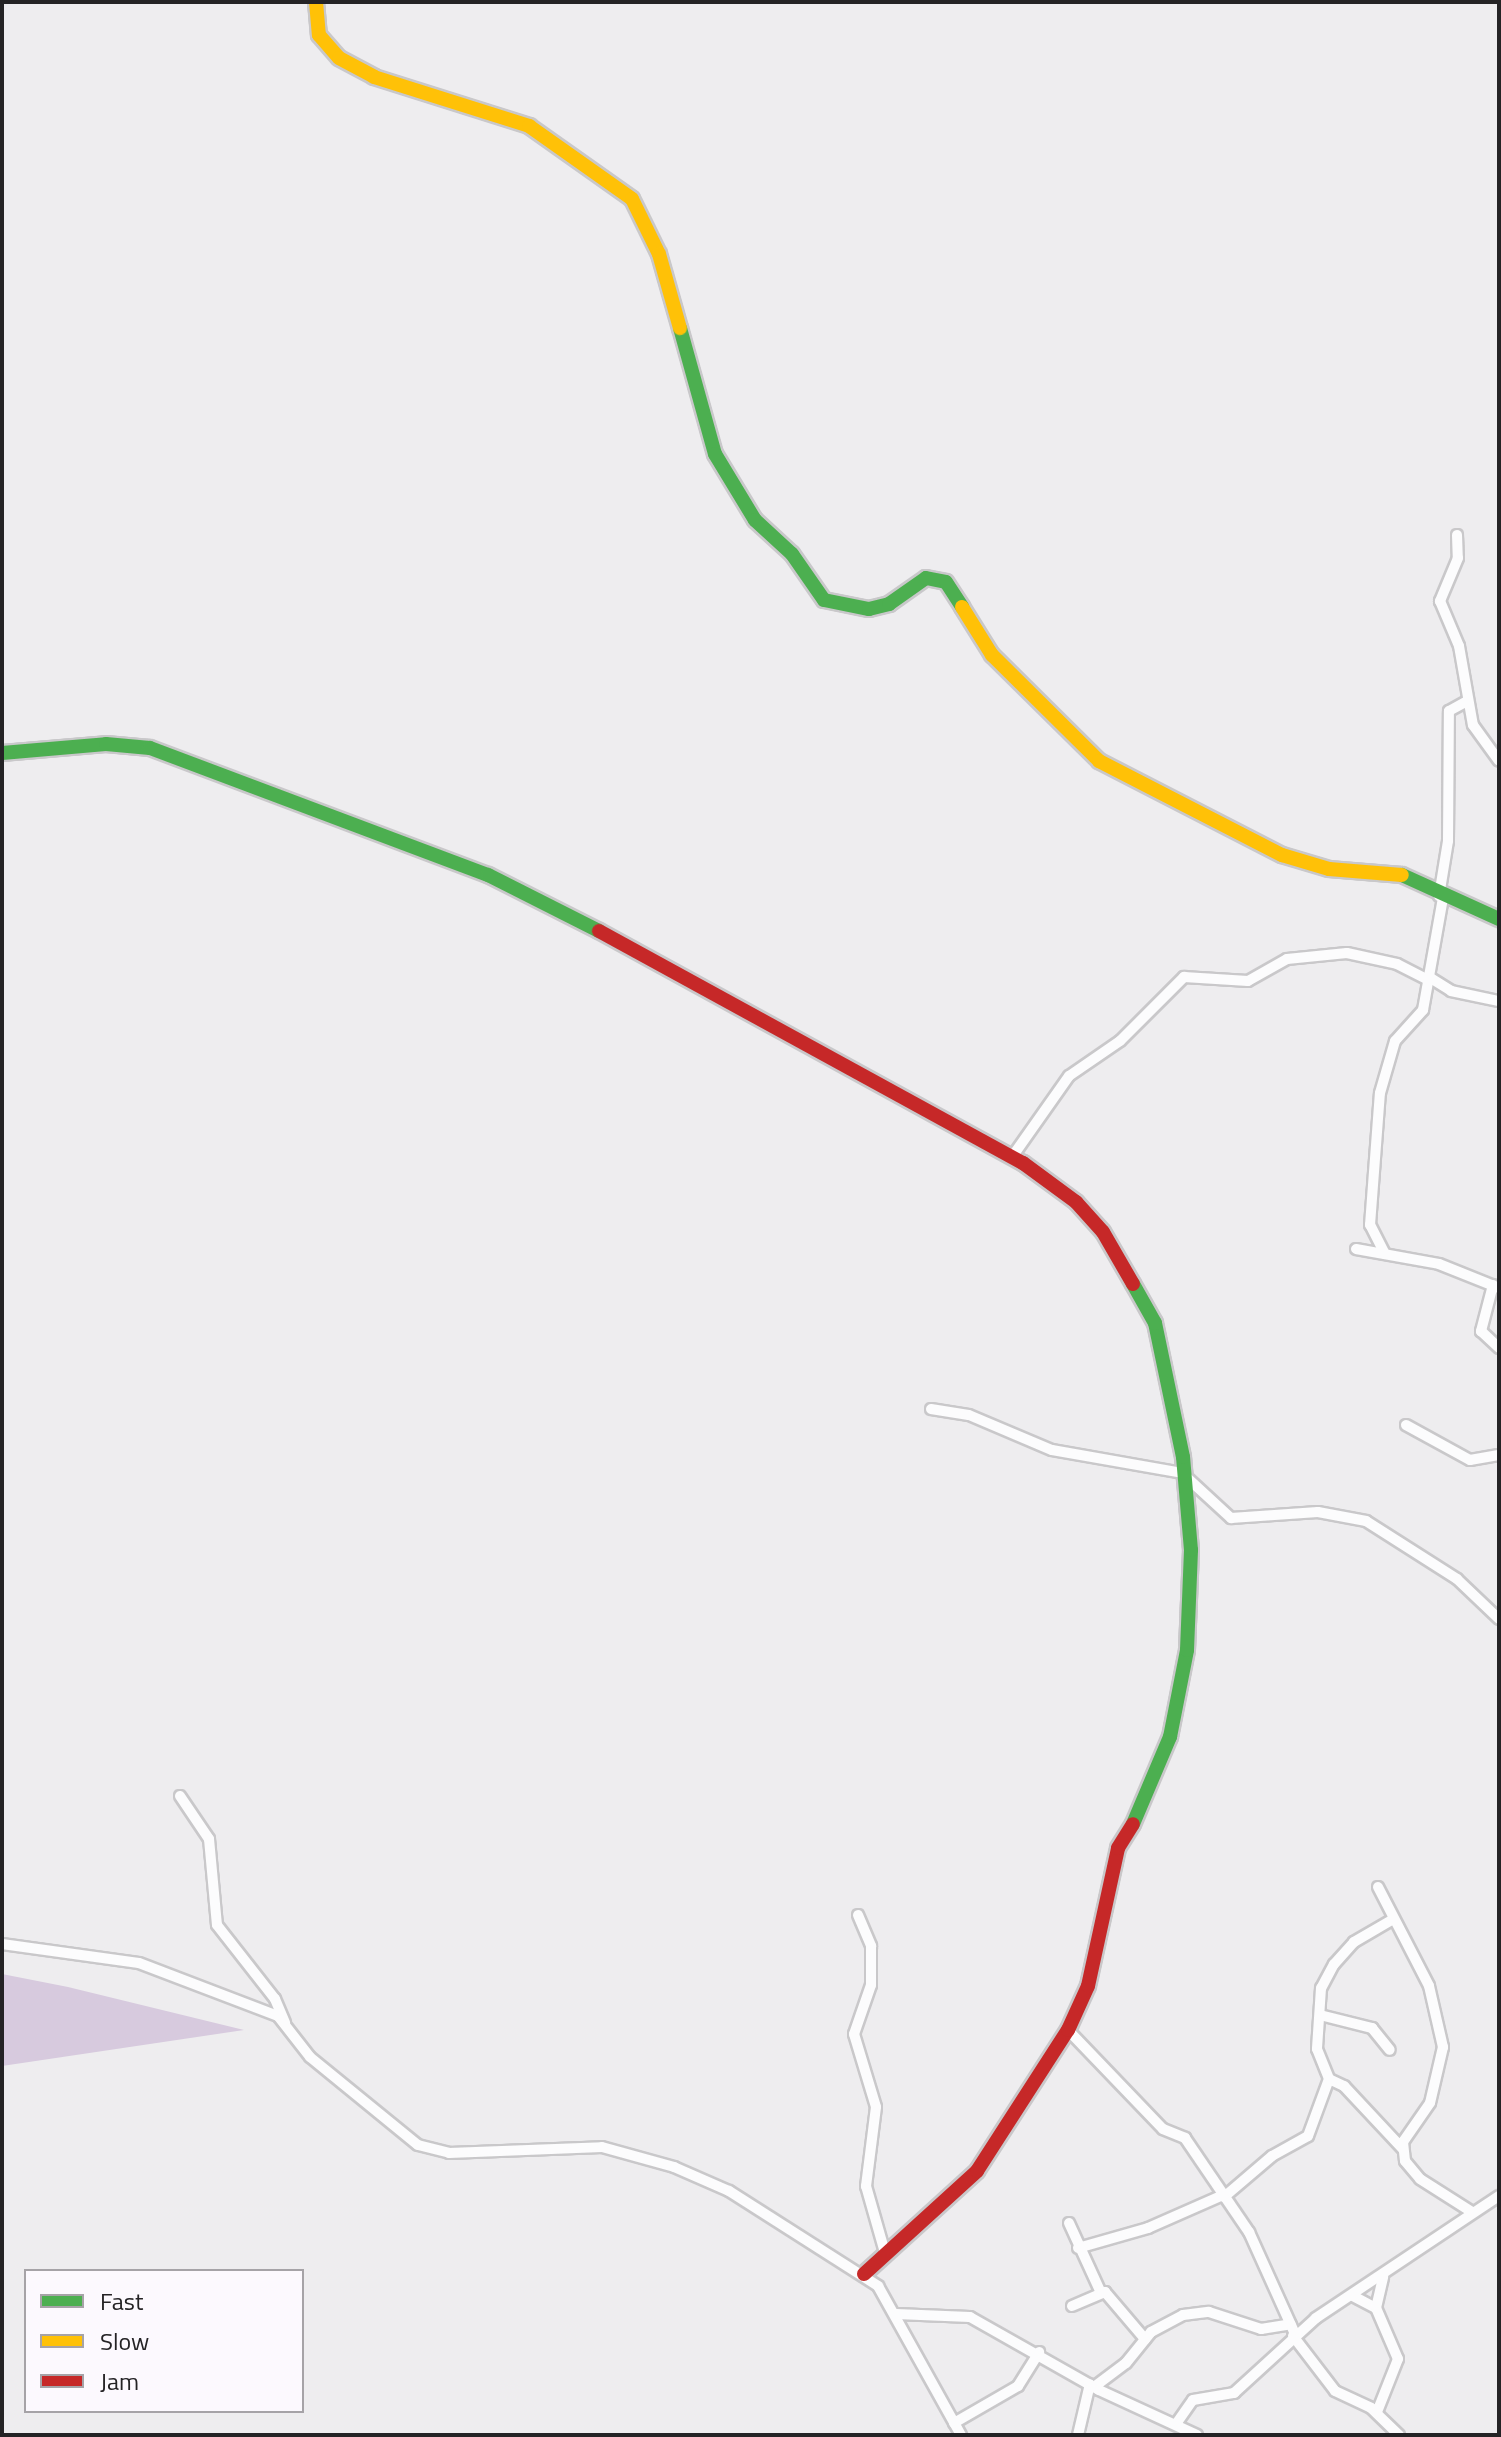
<!DOCTYPE html>
<html>
<head>
<meta charset="utf-8">
<style>
	body { margin:0 }
	#map { position:relative; width:1501px; height:2437px; overflow:hidden; background:#eeedef; font-family:"Titillium Web",sans-serif }
	div>[style] { position:absolute }
	.forest>* { inset:0; background:#d7cade }
	.roads { filter:drop-shadow(2px 0 #c9c8ca) drop-shadow(-2px 0 #c9c8ca) drop-shadow(0 2px #c9c8ca) drop-shadow(0 -2px #c9c8ca) }
	.street>* { height:10px; margin:-5px; padding:0 5px; transform-origin:5px; border-radius:5px; background:#fcfcfd }
	.fast>* { height:14px; margin:-7px; padding:0 7px; transform-origin:7px; border-radius:7px; background:#4caf50 }
	.slow>* { height:14px; margin:-7px; padding:0 7px; transform-origin:7px; border-radius:7px; background:#ffc107 }
	.jam>* { height:14px; margin:-7px; padding:0 7px; transform-origin:7px; border-radius:7px; background:#c62828 }
	span { translate:-50% -50%; white-space:nowrap; text-align:center; line-height:1.15; -webkit-text-stroke:6px #fcf9fe; paint-order:stroke }
	.frame { position:absolute; inset:0; border:4px solid #242325; pointer-events:none }
	.legend { position:absolute; left:24px; top:2269px; width:280px; height:144px; box-sizing:border-box; background:#fcf9fe; border:2px solid #a6a3a7; margin:0; padding:10px 14px; list-style:none; font-size:24px; color:#242325 }
	.legend li { display:flex; align-items:center; gap:16px; height:40px }
	.legend b { width:40px; border:2px solid #a6a3a7 }
</style>
</head>
<body>
<div id="map">
	<div class="forest">
		<div style="clip-path:polygon(2px 1974px,68px 1987px,244px 2030px,2px 2066px)"></div>
	</div>
	<div class="roads">
		<div class="street">
			<div style="left:1457px;top:535px;width:23px;rotate:88deg"></div>
			<div style="left:1458px;top:558px;width:47px;rotate:112.7deg"></div>
			<div style="left:1440px;top:601px;width:49px;rotate:67.1deg"></div>
			<div style="left:1459px;top:646px;width:80px;rotate:80deg"></div>
			<div style="left:1473px;top:725px;width:44px;rotate:54.2deg"></div>
			<div style="left:1439px;top:896px;width:56px;rotate:-80.7deg"></div>
			<div style="left:1448px;top:841px;width:130px;rotate:-89.6deg"></div>
			<div style="left:1449px;top:711px;width:18px;rotate:-29deg"></div>
			<div style="left:1429px;top:977px;width:26px;rotate:32deg"></div>
			<div style="left:1451px;top:991px;width:49px;rotate:11.8deg"></div>
			<div style="left:1012px;top:1157px;width:99px;rotate:-54.9deg"></div>
			<div style="left:1069px;top:1076px;width:62px;rotate:-34.5deg"></div>
			<div style="left:1120px;top:1041px;width:91px;rotate:-45deg"></div>
			<div style="left:1184px;top:977px;width:64px;rotate:3.6deg"></div>
			<div style="left:1248px;top:981px;width:45px;rotate:-29.4deg"></div>
			<div style="left:1287px;top:959px;width:60px;rotate:-5.7deg"></div>
			<div style="left:1347px;top:953px;width:51px;rotate:12.4deg"></div>
			<div style="left:1397px;top:964px;width:36px;rotate:27deg"></div>
			<div style="left:1356px;top:1249px;width:84px;rotate:10.2deg"></div>
			<div style="left:1439px;top:1264px;width:65px;rotate:21.8deg"></div>
			<div style="left:1385px;top:1254px;width:33px;rotate:-117deg"></div>
			<div style="left:1370px;top:1225px;width:132px;rotate:-85.7deg"></div>
			<div style="left:1380px;top:1093px;width:54px;rotate:-73.9deg"></div>
			<div style="left:1395px;top:1041px;width:42px;rotate:-47.9deg"></div>
			<div style="left:1423px;top:1010px;width:114px;rotate:-79.9deg"></div>
			<div style="left:1493px;top:1285px;width:48px;rotate:104.6deg"></div>
			<div style="left:1481px;top:1331px;width:25px;rotate:43deg"></div>
			<div style="left:931px;top:1409px;width:38px;rotate:9deg"></div>
			<div style="left:969px;top:1415px;width:90px;rotate:22.9deg"></div>
			<div style="left:1052px;top:1450px;width:132px;rotate:10deg"></div>
			<div style="left:1182px;top:1473px;width:67px;rotate:42.6deg"></div>
			<div style="left:1231px;top:1518px;width:87px;rotate:-3.9deg"></div>
			<div style="left:1318px;top:1512px;width:49px;rotate:10.6deg"></div>
			<div style="left:1366px;top:1521px;width:108px;rotate:32.5deg"></div>
			<div style="left:1457px;top:1579px;width:58px;rotate:43.6deg"></div>
			<div style="left:1406px;top:1425px;width:73px;rotate:28.7deg"></div>
			<div style="left:1470px;top:1460px;width:29px;rotate:-10deg"></div>
			<div style="left:180px;top:1796px;width:52px;rotate:56deg"></div>
			<div style="left:209px;top:1839px;width:86px;rotate:84.7deg"></div>
			<div style="left:217px;top:1925px;width:94px;rotate:51.9deg"></div>
			<div style="left:275px;top:1999px;width:26px;rotate:67deg"></div>
			<div style="left:1378px;top:1887px;width:111px;rotate:62.7deg"></div>
			<div style="left:1429px;top:1986px;width:63px;rotate:77.1deg"></div>
			<div style="left:1443px;top:2047px;width:57px;rotate:103.1deg"></div>
			<div style="left:1430px;top:2103px;width:47px;rotate:124.7deg"></div>
			<div style="left:1403px;top:2142px;width:19px;rotate:84deg"></div>
			<div style="left:1405px;top:2161px;width:23px;rotate:50deg"></div>
			<div style="left:1420px;top:2179px;width:62px;rotate:32.4deg"></div>
			<div style="left:858px;top:1915px;width:34px;rotate:67deg"></div>
			<div style="left:871px;top:1946px;width:39px;rotate:90deg"></div>
			<div style="left:871px;top:1985px;width:52px;rotate:109.1deg"></div>
			<div style="left:854px;top:2034px;width:76px;rotate:73.2deg"></div>
			<div style="left:876px;top:2107px;width:80px;rotate:97.2deg"></div>
			<div style="left:866px;top:2186px;width:73px;rotate:74.1deg"></div>
			<div style="left:1390px;top:1921px;width:42px;rotate:149.7deg"></div>
			<div style="left:1354px;top:1942px;width:30px;rotate:132deg"></div>
			<div style="left:1334px;top:1964px;width:27px;rotate:118deg"></div>
			<div style="left:1321px;top:1988px;width:61px;rotate:93.8deg"></div>
			<div style="left:1317px;top:2049px;width:32px;rotate:68deg"></div>
			<div style="left:1329px;top:2079px;width:17px;rotate:25deg"></div>
			<div style="left:1344px;top:2086px;width:86px;rotate:46.9deg"></div>
			<div style="left:2px;top:1944px;width:138px;rotate:7.9deg"></div>
			<div style="left:139px;top:1963px;width:149px;rotate:20.9deg"></div>
			<div style="left:278px;top:2016px;width:52px;rotate:52deg"></div>
			<div style="left:310px;top:2057px;width:139px;rotate:39.2deg"></div>
			<div style="left:418px;top:2145px;width:32px;rotate:14deg"></div>
			<div style="left:449px;top:2153px;width:153px;rotate:-2.2deg"></div>
			<div style="left:602px;top:2147px;width:75px;rotate:15.5deg"></div>
			<div style="left:674px;top:2167px;width:60px;rotate:23.6deg"></div>
			<div style="left:729px;top:2191px;width:177px;rotate:32.5deg"></div>
			<div style="left:878px;top:2286px;width:171px;rotate:60.9deg"></div>
			<div style="left:1320px;top:2015px;width:54px;rotate:14deg"></div>
			<div style="left:1372px;top:2028px;width:28px;rotate:51deg"></div>
			<div style="left:1068px;top:2030px;width:137px;rotate:46.2deg"></div>
			<div style="left:1163px;top:2129px;width:24px;rotate:22deg"></div>
			<div style="left:1185px;top:2138px;width:114px;rotate:55.8deg"></div>
			<div style="left:1249px;top:2232px;width:112px;rotate:65.7deg"></div>
			<div style="left:1224px;top:2197px;width:63px;rotate:-40.5deg"></div>
			<div style="left:1272px;top:2156px;width:41px;rotate:-29.1deg"></div>
			<div style="left:1308px;top:2136px;width:61px;rotate:-69.8deg"></div>
			<div style="left:1069px;top:2223px;width:77px;rotate:65.4deg"></div>
			<div style="left:1078px;top:2248px;width:73px;rotate:-15.9deg"></div>
			<div style="left:1148px;top:2228px;width:82px;rotate:-23.7deg"></div>
			<div style="left:1353px;top:2296px;width:26px;rotate:28deg"></div>
			<div style="left:1072px;top:2306px;width:36px;rotate:-23deg"></div>
			<div style="left:1105px;top:2292px;width:62px;rotate:49.6deg"></div>
			<div style="left:896px;top:2314px;width:74px;rotate:2.3deg"></div>
			<div style="left:970px;top:2317px;width:148px;rotate:29.5deg"></div>
			<div style="left:1099px;top:2390px;width:108px;rotate:24.7deg"></div>
			<div style="left:1293px;top:2336px;width:69px;rotate:52.6deg"></div>
			<div style="left:1335px;top:2391px;width:40px;rotate:25deg"></div>
			<div style="left:1371px;top:2408px;width:39px;rotate:44deg"></div>
			<div style="left:1094px;top:2387px;width:40px;rotate:-37deg"></div>
			<div style="left:1126px;top:2363px;width:40px;rotate:-51deg"></div>
			<div style="left:1151px;top:2332px;width:36px;rotate:-28deg"></div>
			<div style="left:1183px;top:2315px;width:26px;rotate:-7deg"></div>
			<div style="left:1209px;top:2312px;width:55px;rotate:18.1deg"></div>
			<div style="left:1261px;top:2329px;width:30px;rotate:-9deg"></div>
			<div style="left:1377px;top:2412px;width:57px;rotate:-68.4deg"></div>
			<div style="left:1398px;top:2359px;width:56px;rotate:-113.3deg"></div>
			<div style="left:1376px;top:2308px;width:32px;rotate:-77deg"></div>
			<div style="left:954px;top:2423px;width:74px;rotate:-30deg"></div>
			<div style="left:1018px;top:2386px;width:40px;rotate:-58deg"></div>
			<div style="left:1176px;top:2424px;width:29px;rotate:-55deg"></div>
			<div style="left:1193px;top:2400px;width:42px;rotate:-9.7deg"></div>
			<div style="left:1234px;top:2393px;width:111px;rotate:-42.4deg"></div>
			<div style="left:1316px;top:2318px;width:220px;rotate:-33.7deg"></div>
			<div style="left:1078px;top:2435px;width:52px;rotate:-76.8deg"></div>
		</div>
		<div class="fast">
			<div style="left:680px;top:328px;width:131px;rotate:74.5deg"></div>
			<div style="left:715px;top:454px;width:77px;rotate:58.8deg"></div>
			<div style="left:755px;top:520px;width:50px;rotate:42.6deg"></div>
			<div style="left:792px;top:554px;width:56px;rotate:55.2deg"></div>
			<div style="left:824px;top:600px;width:46px;rotate:11.3deg"></div>
			<div style="left:869px;top:609px;width:21px;rotate:-14deg"></div>
			<div style="left:889px;top:604px;width:45px;rotate:-35.1deg"></div>
			<div style="left:926px;top:578px;width:20px;rotate:11deg"></div>
			<div style="left:946px;top:582px;width:30px;rotate:57deg"></div>
			<div style="left:2px;top:753px;width:104px;rotate:-4.9deg"></div>
			<div style="left:106px;top:744px;width:44px;rotate:5.2deg"></div>
			<div style="left:150px;top:748px;width:361px;rotate:20.6deg"></div>
			<div style="left:488px;top:875px;width:124px;rotate:26.8deg"></div>
			<div style="left:1402px;top:875px;width:107px;rotate:24.4deg"></div>
			<div style="left:1133px;top:1824px;width:95px;rotate:-67deg"></div>
			<div style="left:1170px;top:1737px;width:89px;rotate:-78.9deg"></div>
			<div style="left:1187px;top:1650px;width:100px;rotate:-87.7deg"></div>
			<div style="left:1191px;top:1550px;width:93px;rotate:-94.9deg"></div>
			<div style="left:1183px;top:1457px;width:137px;rotate:-101.8deg"></div>
			<div style="left:1155px;top:1323px;width:45px;rotate:-119.4deg"></div>
		</div>
		<div class="slow">
			<div style="left:316px;top:2px;width:33px;rotate:85deg"></div>
			<div style="left:319px;top:35px;width:30px;rotate:49deg"></div>
			<div style="left:339px;top:58px;width:40px;rotate:28deg"></div>
			<div style="left:374px;top:77px;width:163px;rotate:17.5deg"></div>
			<div style="left:529px;top:126px;width:126px;rotate:35.3deg"></div>
			<div style="left:632px;top:199px;width:61px;rotate:63.9deg"></div>
			<div style="left:659px;top:254px;width:77px;rotate:74.2deg"></div>
			<div style="left:962px;top:607px;width:57px;rotate:58deg"></div>
			<div style="left:992px;top:655px;width:151px;rotate:44.7deg"></div>
			<div style="left:1099px;top:761px;width:206px;rotate:27.2deg"></div>
			<div style="left:1282px;top:855px;width:49px;rotate:16.6deg"></div>
			<div style="left:1329px;top:869px;width:73px;rotate:4.7deg"></div>
		</div>
		<div class="jam">
			<div style="left:599px;top:931px;width:483px;rotate:28.7deg"></div>
			<div style="left:1023px;top:1163px;width:66px;rotate:36.3deg"></div>
			<div style="left:1076px;top:1202px;width:40px;rotate:48deg"></div>
			<div style="left:1103px;top:1232px;width:60px;rotate:60deg"></div>
			<div style="left:864px;top:2274px;width:153px;rotate:-42.3deg"></div>
			<div style="left:977px;top:2171px;width:168px;rotate:-57.2deg"></div>
			<div style="left:1068px;top:2030px;width:48px;rotate:-65.6deg"></div>
			<div style="left:1088px;top:1986px;width:141px;rotate:-77.7deg"></div>
			<div style="left:1118px;top:1848px;width:28px;rotate:-58deg"></div>
		</div>
	</div>
	<div class="frame"></div>
	<ul class="legend">
	<li><b style="height:10px;background:#4caf50"></b>Fast</li>
	<li><b style="height:10px;background:#ffc107"></b>Slow</li>
	<li><b style="height:10px;background:#c62828"></b>Jam</li>
	</ul>
</div>
</body>
</html>
